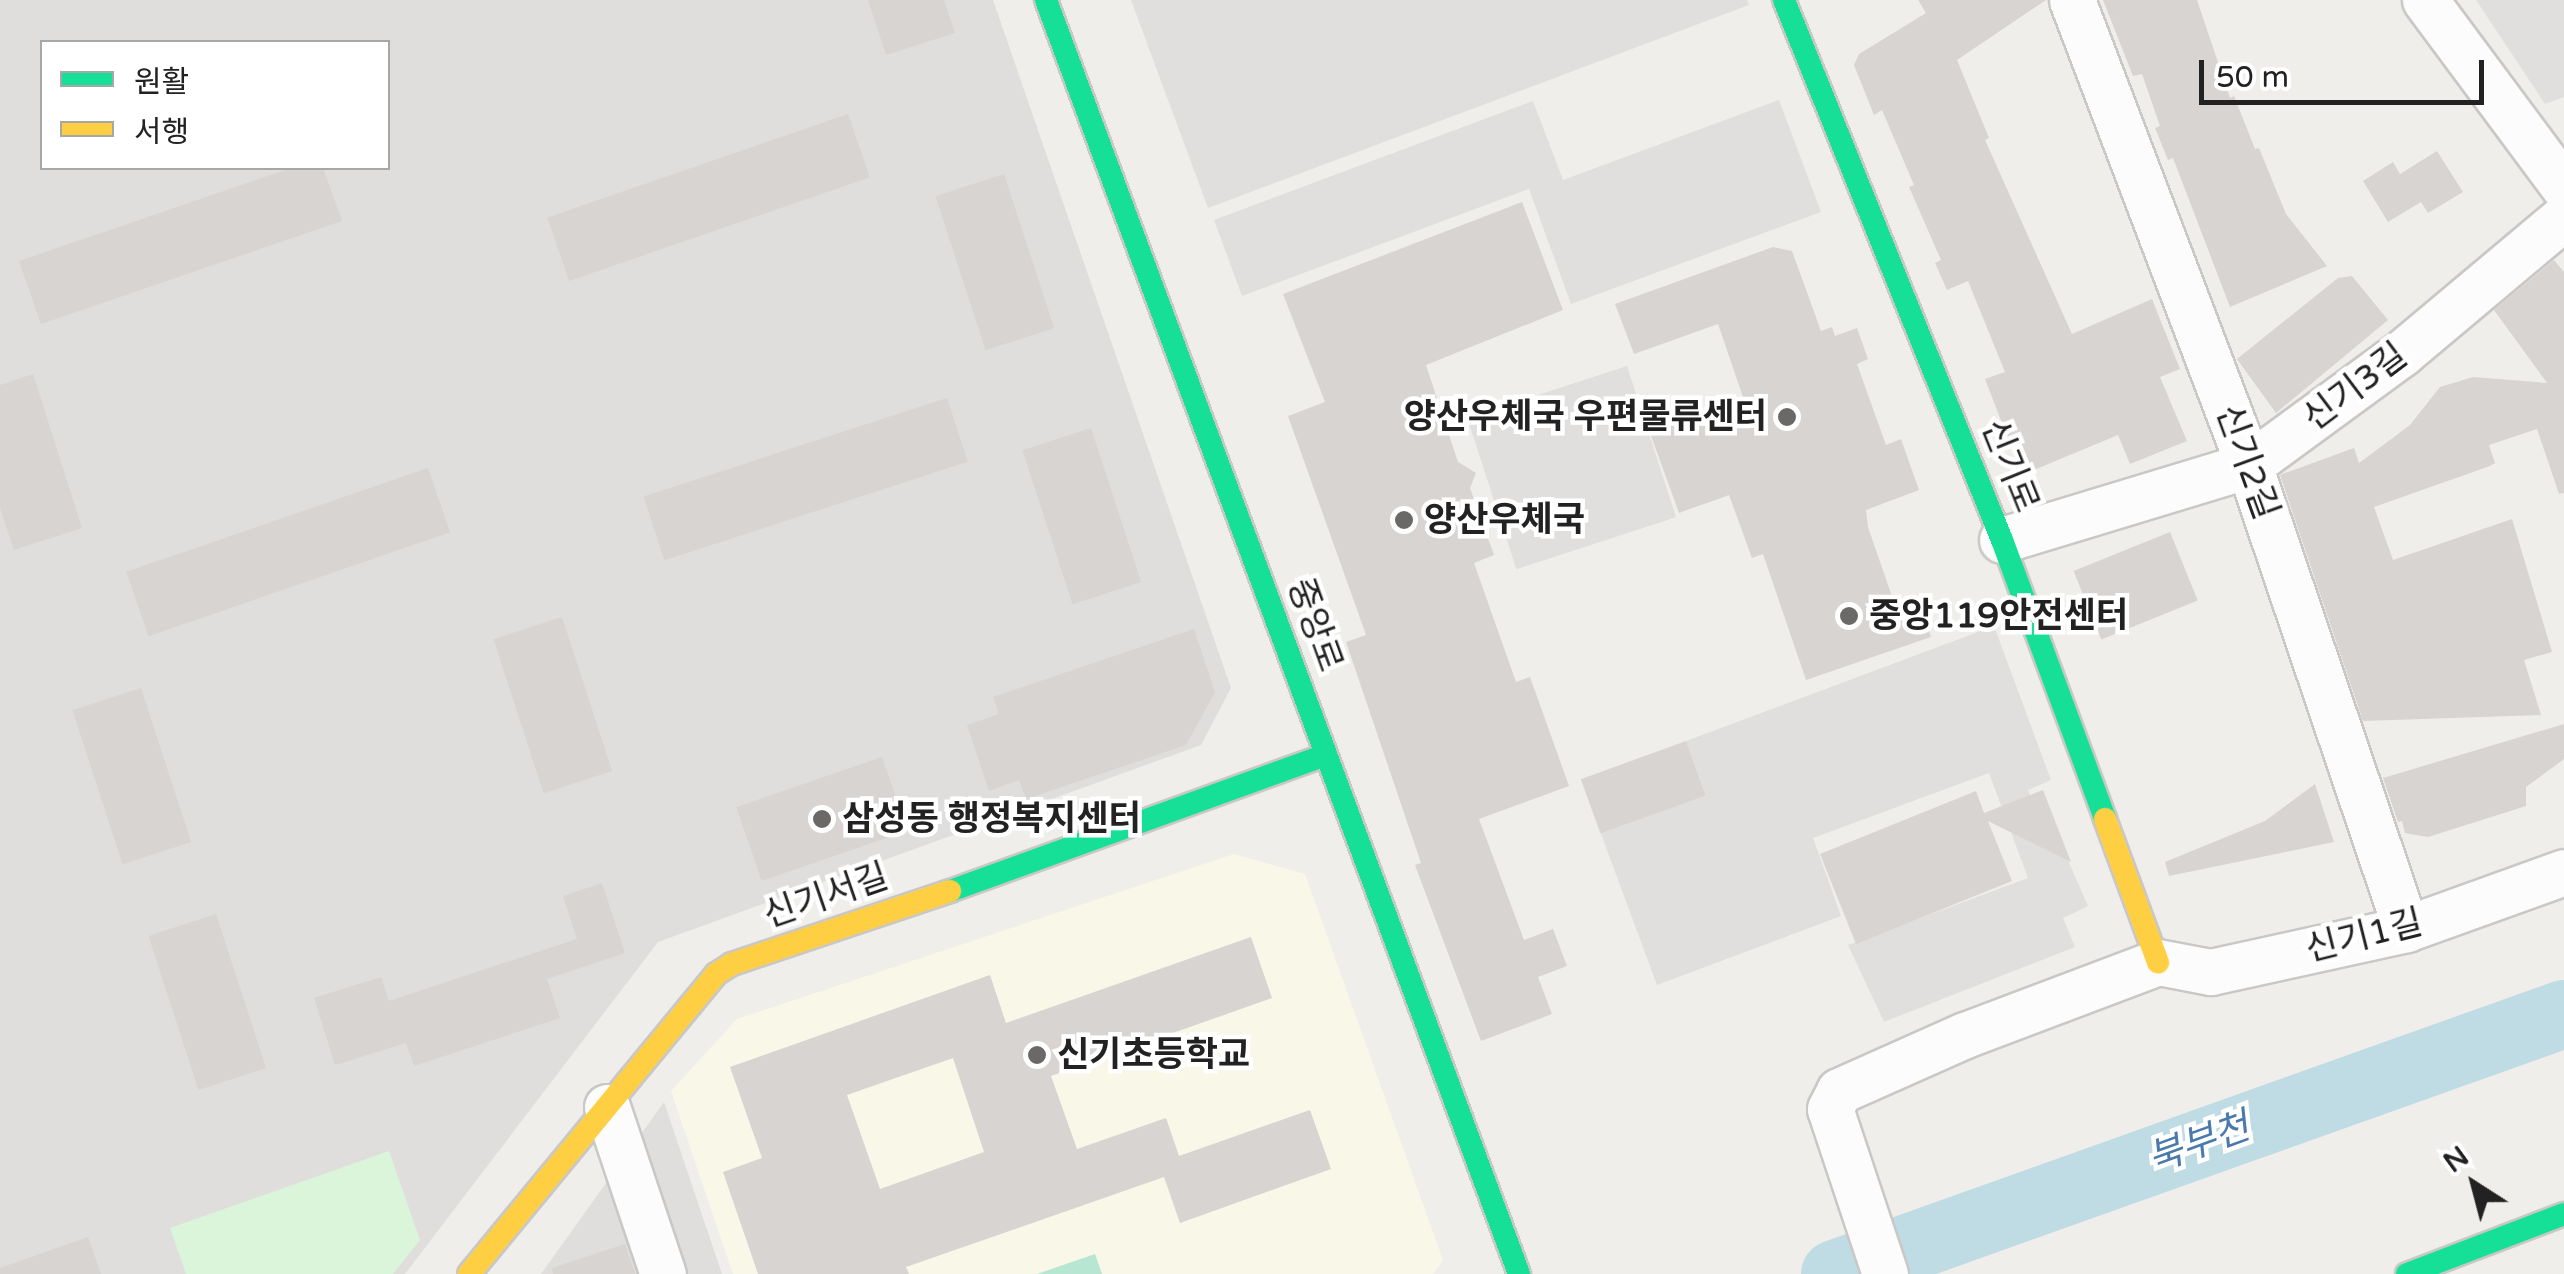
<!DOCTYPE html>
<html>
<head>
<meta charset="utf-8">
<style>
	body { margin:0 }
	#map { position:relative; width:2564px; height:1274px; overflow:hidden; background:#f0eeeb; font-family:"Varela Round","Noto Sans KR",sans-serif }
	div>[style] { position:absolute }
	.residential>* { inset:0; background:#dfdedc }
	.education>* { inset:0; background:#f8f7e8 }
	.park>* { inset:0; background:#daf5da }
	.pitch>* { inset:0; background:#b7e6d2 }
	.parking>* { inset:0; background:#e0dfde; transform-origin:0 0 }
	.river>* { height:68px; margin:-34px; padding:0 34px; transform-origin:34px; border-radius:34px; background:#bfdbe3 }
	.building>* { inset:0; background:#d7d4d2; transform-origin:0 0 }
	.roads { filter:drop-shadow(2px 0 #c9c8c7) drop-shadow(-2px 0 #c9c8c7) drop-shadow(0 2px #c9c8c7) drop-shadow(0 -2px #c9c8c7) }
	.street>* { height:45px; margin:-22.5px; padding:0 22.5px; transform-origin:22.5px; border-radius:22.5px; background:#fdfcfc }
	.fast>* { height:22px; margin:-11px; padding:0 11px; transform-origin:11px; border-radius:11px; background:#16e098 }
	.slow>* { height:22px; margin:-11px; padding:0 11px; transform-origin:11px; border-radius:11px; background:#ffcf43 }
	.dots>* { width:28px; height:28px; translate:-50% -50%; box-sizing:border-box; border:5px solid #fff; border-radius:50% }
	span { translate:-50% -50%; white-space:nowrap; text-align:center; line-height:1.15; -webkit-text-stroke:9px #fff; paint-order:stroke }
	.street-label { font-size:35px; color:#222 }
	.poi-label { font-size:35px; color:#222; font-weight:700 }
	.right { translate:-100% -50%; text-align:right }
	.left { translate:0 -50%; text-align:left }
	.water-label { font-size:38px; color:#4a7aab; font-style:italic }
	.legend { position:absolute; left:40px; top:40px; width:350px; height:130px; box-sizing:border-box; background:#fff; border:2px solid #a7a7a7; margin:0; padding:12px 18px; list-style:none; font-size:30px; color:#222 }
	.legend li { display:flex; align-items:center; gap:20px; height:50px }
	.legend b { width:50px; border:2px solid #a7a7a7 }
	.north { position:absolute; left:2424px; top:1134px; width:100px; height:100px; -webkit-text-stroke:8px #fff; paint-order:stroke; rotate:324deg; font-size:28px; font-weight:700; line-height:40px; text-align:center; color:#222 }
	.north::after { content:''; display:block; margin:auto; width:35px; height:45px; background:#222; clip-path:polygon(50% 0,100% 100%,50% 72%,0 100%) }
	.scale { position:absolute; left:2199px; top:60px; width:285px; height:45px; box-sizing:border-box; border:5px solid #222; border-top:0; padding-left:12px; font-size:30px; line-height:35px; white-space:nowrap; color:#222; -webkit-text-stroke:8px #fff; paint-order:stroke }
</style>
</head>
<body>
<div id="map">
	<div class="residential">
		<div style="clip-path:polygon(evenodd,0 0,993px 0,1231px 688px,1201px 745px,658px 942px,405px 1274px,0 1274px,0 0,42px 42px,388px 42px,388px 168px,42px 168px,42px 42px)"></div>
		<div style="clip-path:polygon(664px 1102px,722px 1274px,541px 1274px)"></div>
	</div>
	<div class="education">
		<div style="clip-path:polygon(1234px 854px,1305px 874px,1443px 1260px,1433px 1274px,733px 1274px,671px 1091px,737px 1019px)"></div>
	</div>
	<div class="park">
		<div style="clip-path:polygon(389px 1151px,420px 1240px,393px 1274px,186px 1274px,170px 1228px)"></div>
	</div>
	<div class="pitch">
		<div style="clip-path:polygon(1095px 1254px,1102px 1274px,1037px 1274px)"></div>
	</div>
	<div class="parking">
		<div style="clip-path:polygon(1131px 0,1747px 0,1749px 5px,1208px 208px)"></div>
		<div style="clip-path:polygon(2476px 0,2564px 0,2564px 97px,2545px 104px)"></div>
		<div style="clip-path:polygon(1779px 100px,1821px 212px,1571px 304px,1529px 189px,1242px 296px,1214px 220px,1533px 101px,1563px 180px)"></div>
		<div style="left:1627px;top:366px;width:159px;height:168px;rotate:72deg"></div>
		<div style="clip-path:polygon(1994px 626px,2051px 780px,2028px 790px,2049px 846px,2063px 849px,2088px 906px,2063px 918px,2075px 947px,1884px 1022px,1848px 945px,2028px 878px,1989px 773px,1813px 838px,1841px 916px,1657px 985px,1601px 834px,1706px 795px,1686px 741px)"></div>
	</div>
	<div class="river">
		<div style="left:1835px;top:1274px;width:774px;rotate:-19.63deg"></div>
	</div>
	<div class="building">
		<div style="clip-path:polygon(868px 0,944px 0,955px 33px,886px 55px)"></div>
		<div style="clip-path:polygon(1918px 0,2046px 0,1957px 60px,1989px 138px,1985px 140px,2072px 334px,2152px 299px,2180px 369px,2160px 377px,2187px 441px,2130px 464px,2118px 435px,2022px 475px,1985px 379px,2005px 372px,1968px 281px,1947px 290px,1935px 263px,1941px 260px,1909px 187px,1914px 185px,1882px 110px,1874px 115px,1854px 65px,1859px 54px,1926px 13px)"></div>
		<div style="clip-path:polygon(2103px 0,2197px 0,2230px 98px,2234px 96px,2255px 149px,2259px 148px,2286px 214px,2327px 266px,2230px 307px,2173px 158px,2168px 160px,2155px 128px,2160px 126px,2142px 74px,2133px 76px)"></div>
		<div style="left:848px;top:114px;width:67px;height:318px;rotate:71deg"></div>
		<div style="clip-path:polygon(2437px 151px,2463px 192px,2428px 213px,2421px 202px,2388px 222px,2363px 181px,2393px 162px,2400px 174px)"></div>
		<div style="clip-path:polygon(291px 168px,323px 168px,342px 221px,41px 324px,19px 261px)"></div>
		<div style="left:1004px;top:174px;width:162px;height:72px;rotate:72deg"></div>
		<div style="clip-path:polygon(1522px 202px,1563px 310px,1426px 365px,1458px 462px,1476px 473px,1470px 488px,1494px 555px,1474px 563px,1516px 682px,1530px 677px,1569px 786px,1479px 819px,1524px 940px,1553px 929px,1567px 966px,1538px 977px,1552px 1014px,1481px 1041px,1415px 865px,1421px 863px,1346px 642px,1366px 635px,1288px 416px,1325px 402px,1283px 294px)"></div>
		<div style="clip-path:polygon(1773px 247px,1792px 251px,1821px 331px,1832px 327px,1835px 336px,1857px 328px,1868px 359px,1857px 364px,1886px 445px,1901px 439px,1919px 490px,1866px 510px,1868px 527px,1898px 614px,1921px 607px,1931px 637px,1806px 680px,1763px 554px,1752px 558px,1729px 495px,1679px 513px,1650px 433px,1744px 400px,1718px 324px,1634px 354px,1615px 304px)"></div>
		<div style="clip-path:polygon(2554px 260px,2564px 272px,2564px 493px,2559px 494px,2537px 429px,2489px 445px,2495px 463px,2490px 466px,2374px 507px,2393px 560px,2512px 519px,2552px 652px,2524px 660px,2541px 715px,2363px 721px,2280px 475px,2354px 448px,2359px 463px,2410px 425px,2440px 387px,2473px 377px,2547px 383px,2494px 310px)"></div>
		<div style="clip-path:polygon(2352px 276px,2388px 320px,2276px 413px,2237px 359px,2338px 278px)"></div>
		<div style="clip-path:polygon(33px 374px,82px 528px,14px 550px,0 508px,0 385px)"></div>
		<div style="left:947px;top:398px;width:67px;height:319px;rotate:72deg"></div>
		<div style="left:1091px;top:428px;width:162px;height:72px;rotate:72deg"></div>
		<div style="left:428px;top:468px;width:68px;height:319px;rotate:71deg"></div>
		<div style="left:2170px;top:532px;width:74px;height:104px;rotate:68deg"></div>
		<div style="left:562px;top:617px;width:162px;height:72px;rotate:72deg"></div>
		<div style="clip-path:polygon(1194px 629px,1215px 692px,1186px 745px,1026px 799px,1019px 780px,989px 791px,967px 725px,999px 714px,993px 697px)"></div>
		<div style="left:141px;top:688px;width:162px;height:72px;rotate:72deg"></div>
		<div style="clip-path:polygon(2564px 724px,2564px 759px,2526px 787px,2526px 806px,2428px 837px,2405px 833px,2402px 821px,2398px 822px,2383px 778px)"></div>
		<div style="left:1686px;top:741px;width:58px;height:112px;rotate:70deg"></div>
		<div style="left:882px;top:757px;width:78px;height:154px;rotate:71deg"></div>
		<div style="clip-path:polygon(2315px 784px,2334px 842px,2169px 876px,2165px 862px,2265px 821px)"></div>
		<div style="clip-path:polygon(2043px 790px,2071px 862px,1988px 821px,2012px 881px,1856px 944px,1820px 854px,1976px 791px,1984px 813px)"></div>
		<div style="clip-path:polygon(602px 883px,625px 953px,547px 979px,560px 1018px,414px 1066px,406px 1043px,335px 1065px,314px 998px,381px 977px,389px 1001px,577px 939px,563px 896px)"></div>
		<div style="left:216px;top:914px;width:162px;height:71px;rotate:72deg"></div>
		<div style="clip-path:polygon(evenodd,1251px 937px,1272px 998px,1051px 1076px,1077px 1149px,1166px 1118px,1179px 1156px,1310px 1110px,1331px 1169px,1180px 1223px,1164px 1177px,906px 1267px,909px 1274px,758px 1274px,723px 1172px,762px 1158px,730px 1067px,990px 975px,1006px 1023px,1251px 937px,953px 1058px,984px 1152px,880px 1189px,847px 1095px,953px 1058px)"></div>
		<div style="clip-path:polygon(88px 1237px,101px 1274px,0 1274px,0 1268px)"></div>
		<div style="clip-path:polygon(625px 1244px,635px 1274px,553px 1274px,552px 1268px)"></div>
	</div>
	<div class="roads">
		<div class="street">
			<div style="left:2072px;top:0;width:498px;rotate:69.2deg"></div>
			<div style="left:2249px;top:465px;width:490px;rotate:71.3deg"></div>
			<div style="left:2425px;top:0;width:233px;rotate:53.4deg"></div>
			<div style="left:2002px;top:540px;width:258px;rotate:-16.9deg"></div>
			<div style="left:2249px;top:465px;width:190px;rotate:-36.2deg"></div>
			<div style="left:2402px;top:353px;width:212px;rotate:-40deg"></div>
			<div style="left:607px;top:1107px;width:176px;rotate:71.5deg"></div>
			<div style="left:1885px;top:1274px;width:174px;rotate:-108.4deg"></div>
			<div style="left:1830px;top:1109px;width:20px;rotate:-63deg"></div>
			<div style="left:1839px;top:1091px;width:138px;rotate:-24deg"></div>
			<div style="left:1965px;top:1035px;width:206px;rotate:-20.7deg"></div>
			<div style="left:2158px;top:962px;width:54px;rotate:10.7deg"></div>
			<div style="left:2211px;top:972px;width:200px;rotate:-12.4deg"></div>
			<div style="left:2406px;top:929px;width:168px;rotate:-19.8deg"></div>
		</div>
		<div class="fast">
			<div style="left:1046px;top:0;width:1359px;rotate:69.63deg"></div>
			<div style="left:1784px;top:0;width:582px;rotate:68.02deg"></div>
			<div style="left:2002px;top:540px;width:297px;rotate:69.7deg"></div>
			<div style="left:950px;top:891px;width:399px;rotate:-19.9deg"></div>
			<div style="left:2407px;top:1274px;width:168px;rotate:-20.9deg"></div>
		</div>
		<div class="slow">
			<div style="left:2105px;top:819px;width:153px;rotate:69.7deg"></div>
			<div style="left:469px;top:1274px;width:389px;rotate:-50.5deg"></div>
			<div style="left:716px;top:974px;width:19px;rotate:-32deg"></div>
			<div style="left:732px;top:964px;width:230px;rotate:-18.5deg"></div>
		</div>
	</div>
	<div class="dots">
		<div style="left:1787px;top:417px;background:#6a6968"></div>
		<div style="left:1404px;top:520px;background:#6a6968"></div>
		<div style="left:1849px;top:616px;background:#6a6968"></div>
		<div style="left:822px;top:819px;background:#6a6968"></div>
		<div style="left:1037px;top:1055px;background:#6a6968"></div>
	</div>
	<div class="street-label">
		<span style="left:2355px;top:387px;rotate:-37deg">신기3길</span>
		<span style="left:2247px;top:462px;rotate:70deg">신기2길</span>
		<span style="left:2010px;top:466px;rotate:68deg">신기로</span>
		<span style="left:1315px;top:625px;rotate:70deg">중앙로</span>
		<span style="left:826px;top:896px;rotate:-19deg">신기서길</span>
		<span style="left:2364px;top:936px;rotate:-14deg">신기1길</span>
	</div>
	<div class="poi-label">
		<span class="right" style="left:1767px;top:417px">양산우체국 우편물류센터</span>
		<span class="left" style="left:1424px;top:520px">양산우체국</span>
		<span class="left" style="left:1869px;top:616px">중앙119안전센터</span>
		<span class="left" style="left:842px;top:819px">삼성동 행정복지센터</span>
		<span class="left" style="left:1057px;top:1055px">신기초등학교</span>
	</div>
	<div class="water-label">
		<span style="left:2199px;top:1144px;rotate:-20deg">북부천</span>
	</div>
	<ul class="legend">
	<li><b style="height:12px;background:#16e098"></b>원활</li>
	<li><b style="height:12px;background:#ffcf43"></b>서행</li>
	</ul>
	<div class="north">N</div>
	<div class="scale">50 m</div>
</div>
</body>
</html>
